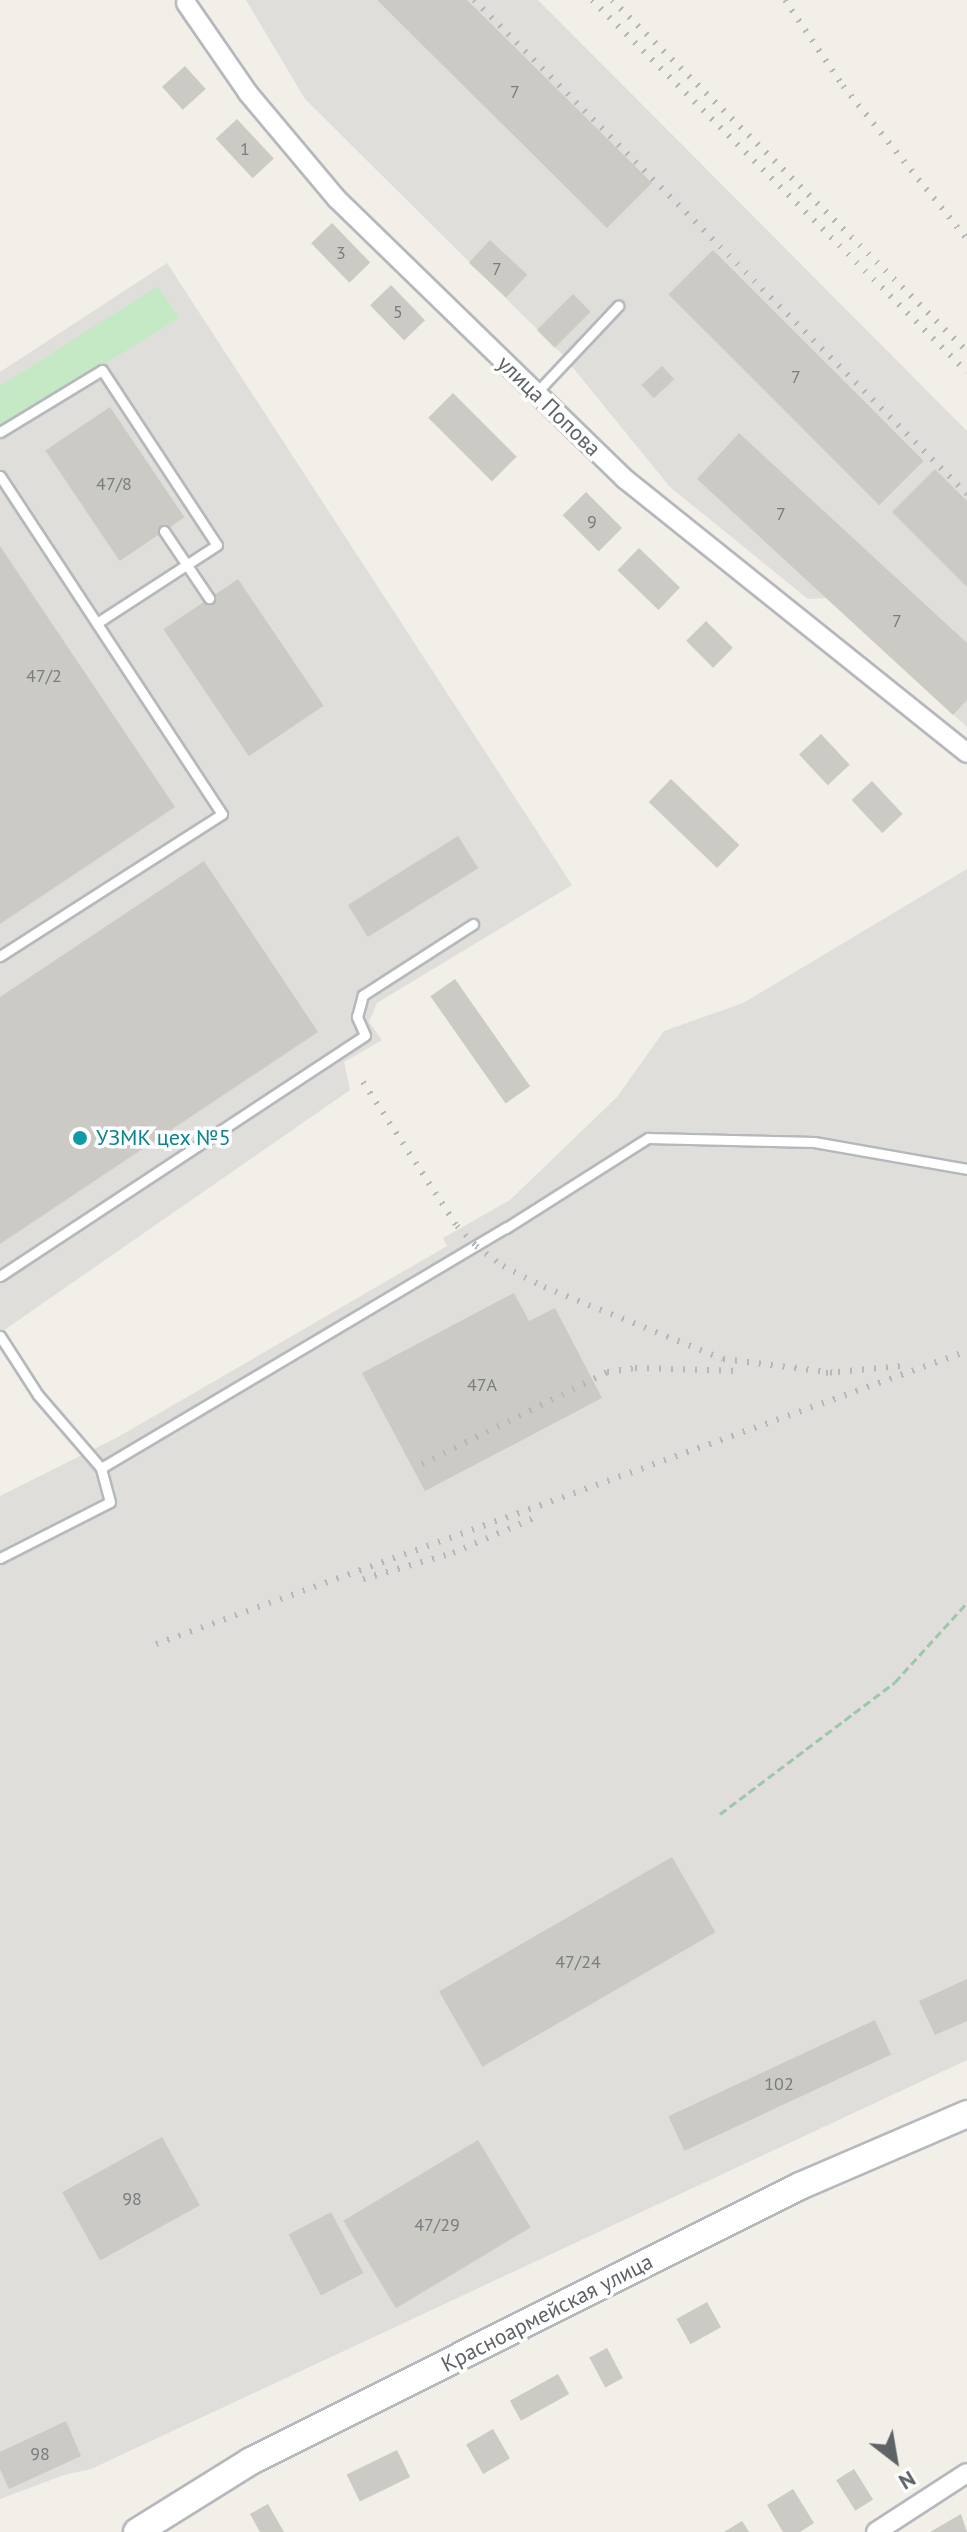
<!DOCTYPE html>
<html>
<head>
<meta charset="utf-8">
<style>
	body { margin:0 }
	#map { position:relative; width:967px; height:2532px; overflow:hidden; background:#f1efe8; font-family:"PT Sans",sans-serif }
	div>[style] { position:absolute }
	.industrial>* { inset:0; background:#e0deda }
	.green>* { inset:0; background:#c5e8c5 }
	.building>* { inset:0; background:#cccac5; transform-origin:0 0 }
	.path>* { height:3px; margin-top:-1.5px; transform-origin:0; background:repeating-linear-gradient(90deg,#9cc7a9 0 8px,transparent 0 12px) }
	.roads { filter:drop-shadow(2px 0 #b5b8bc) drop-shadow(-2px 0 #b5b8bc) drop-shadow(0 2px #b5b8bc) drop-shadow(0 -2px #b5b8bc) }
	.lane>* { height:9px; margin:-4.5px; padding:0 4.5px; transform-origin:4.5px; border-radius:4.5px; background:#fff }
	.street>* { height:18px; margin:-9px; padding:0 9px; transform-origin:9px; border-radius:9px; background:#fff }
	.secondary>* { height:26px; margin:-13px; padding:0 13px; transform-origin:13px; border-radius:13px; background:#fff }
	.rail>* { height:6px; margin-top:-3px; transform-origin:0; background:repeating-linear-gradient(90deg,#b6b7b8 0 2px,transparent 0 12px) }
	.dots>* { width:22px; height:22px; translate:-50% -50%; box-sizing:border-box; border:4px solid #fff; border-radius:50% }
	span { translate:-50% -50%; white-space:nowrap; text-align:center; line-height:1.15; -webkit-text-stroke:7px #fff; paint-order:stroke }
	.number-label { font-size:18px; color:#7a7d7f }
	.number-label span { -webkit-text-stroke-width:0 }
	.street-label { font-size:22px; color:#5f6368 }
	.culture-label { font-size:22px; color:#0d838f }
	.left { translate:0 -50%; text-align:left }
	.north { position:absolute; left:855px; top:2420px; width:80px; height:80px; -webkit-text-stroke:6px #fff; paint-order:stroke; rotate:149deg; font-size:22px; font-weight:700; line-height:32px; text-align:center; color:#5f6368 }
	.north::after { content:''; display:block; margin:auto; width:28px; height:36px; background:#5f6368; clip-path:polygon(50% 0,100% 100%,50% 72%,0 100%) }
</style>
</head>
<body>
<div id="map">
	<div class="industrial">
		<div style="clip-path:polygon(246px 0,538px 0,967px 431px,967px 727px,826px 598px,808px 599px,670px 487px,561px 353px,305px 99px)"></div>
		<div style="clip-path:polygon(167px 263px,572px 885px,377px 1003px,369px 1022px,382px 1040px,344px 1062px,350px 1090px,0 1333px,0 372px)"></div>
		<div style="clip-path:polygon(967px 869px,967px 2060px,91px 2469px,64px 2475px,0 2499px,0 1496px,118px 1437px,447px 1246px,443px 1238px,510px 1200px,617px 1097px,664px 1031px,743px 1003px)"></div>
	</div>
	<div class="green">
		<div style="clip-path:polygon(158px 286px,179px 318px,0 428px,0 386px)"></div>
	</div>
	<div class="building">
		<div style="clip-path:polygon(377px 0,467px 0,652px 183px,607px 228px)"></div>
		<div style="left:185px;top:66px;width:31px;height:31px;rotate:48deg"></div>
		<div style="left:237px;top:119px;width:54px;height:29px;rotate:47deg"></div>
		<div style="left:332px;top:223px;width:55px;height:29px;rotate:46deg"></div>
		<div style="left:490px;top:240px;width:51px;height:31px;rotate:43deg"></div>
		<div style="left:713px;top:250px;width:298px;height:63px;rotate:45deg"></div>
		<div style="left:391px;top:285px;width:49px;height:29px;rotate:46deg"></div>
		<div style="left:573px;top:294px;width:25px;height:51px;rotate:45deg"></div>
		<div style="left:662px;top:366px;width:18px;height:28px;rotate:47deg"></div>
		<div style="left:453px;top:393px;width:90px;height:35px;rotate:45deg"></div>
		<div style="left:110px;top:407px;width:133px;height:78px;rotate:56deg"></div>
		<div style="clip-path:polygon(739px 433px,967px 643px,967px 700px,953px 715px,697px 479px)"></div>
		<div style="clip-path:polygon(935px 469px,967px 501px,967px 587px,892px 512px)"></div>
		<div style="left:586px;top:492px;width:51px;height:33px;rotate:45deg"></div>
		<div style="clip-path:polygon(0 546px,175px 807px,0 924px)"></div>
		<div style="left:639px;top:548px;width:57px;height:31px;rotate:44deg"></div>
		<div style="left:238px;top:579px;width:153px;height:90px;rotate:56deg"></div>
		<div style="left:706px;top:621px;width:38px;height:28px;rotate:45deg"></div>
		<div style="left:821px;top:734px;width:42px;height:30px;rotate:47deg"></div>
		<div style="left:671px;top:779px;width:95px;height:32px;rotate:44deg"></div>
		<div style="left:872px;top:781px;width:45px;height:28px;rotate:47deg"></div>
		<div style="left:458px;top:836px;width:38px;height:130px;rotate:58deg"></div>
		<div style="clip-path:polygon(204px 861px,318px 1032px,0 1244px,0 997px)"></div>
		<div style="left:455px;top:979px;width:131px;height:30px;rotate:55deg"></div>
		<div style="clip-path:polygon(514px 1293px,529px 1321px,555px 1308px,602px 1398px,425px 1491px,362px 1373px)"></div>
		<div style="left:672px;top:1857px;width:87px;height:269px;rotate:60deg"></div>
		<div style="clip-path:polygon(967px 1979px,967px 2021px,935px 2035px,919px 2001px)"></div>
		<div style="left:875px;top:2020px;width:38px;height:228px;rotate:65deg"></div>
		<div style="left:162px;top:2137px;width:78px;height:114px;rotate:61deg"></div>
		<div style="left:478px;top:2140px;width:102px;height:157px;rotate:59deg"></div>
		<div style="left:331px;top:2212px;width:69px;height:48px;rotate:62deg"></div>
		<div style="left:707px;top:2302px;width:29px;height:35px;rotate:61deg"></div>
		<div style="left:607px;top:2348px;width:34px;height:20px;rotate:62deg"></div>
		<div style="left:558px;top:2374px;width:23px;height:55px;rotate:61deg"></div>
		<div style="clip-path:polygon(66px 2421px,81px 2456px,9px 2489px,0 2469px,0 2452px)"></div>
		<div style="left:493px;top:2429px;width:34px;height:31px;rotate:60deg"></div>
		<div style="left:397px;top:2450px;width:30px;height:56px;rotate:64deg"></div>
		<div style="left:854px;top:2469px;width:36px;height:21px;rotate:58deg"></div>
		<div style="clip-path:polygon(793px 2489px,814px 2523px,800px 2532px,783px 2532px,767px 2505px)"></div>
		<div style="clip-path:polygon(268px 2504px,284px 2532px,260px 2532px,250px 2514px)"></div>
		<div style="clip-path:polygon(961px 2514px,967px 2532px,930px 2532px)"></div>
		<div style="clip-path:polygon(742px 2521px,749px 2532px,724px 2532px)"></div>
	</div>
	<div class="path">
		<div style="left:720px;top:1814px;width:219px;rotate:-37deg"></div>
		<div style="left:895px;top:1682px;width:107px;rotate:-47.7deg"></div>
	</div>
	<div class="roads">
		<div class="lane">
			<div style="left:536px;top:393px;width:120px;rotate:-46.7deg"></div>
			<div style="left:0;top:432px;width:119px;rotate:-31.3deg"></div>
			<div style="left:102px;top:370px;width:209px;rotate:56.7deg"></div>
			<div style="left:217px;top:545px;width:143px;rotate:147deg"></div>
			<div style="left:0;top:476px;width:404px;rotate:56.7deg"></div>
			<div style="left:222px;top:814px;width:264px;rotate:147.4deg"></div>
			<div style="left:164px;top:531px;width:81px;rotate:56.1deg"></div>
			<div style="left:0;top:1276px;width:437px;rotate:-33.4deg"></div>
			<div style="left:365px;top:1035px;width:20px;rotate:-114deg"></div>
			<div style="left:357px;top:1017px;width:23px;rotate:-75deg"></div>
			<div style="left:363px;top:995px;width:131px;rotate:-32.8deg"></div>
			<div style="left:0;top:1336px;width:70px;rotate:57.2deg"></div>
			<div style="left:38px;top:1395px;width:96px;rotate:49.2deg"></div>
			<div style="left:0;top:1558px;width:123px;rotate:-27deg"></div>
			<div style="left:110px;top:1502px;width:35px;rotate:-105deg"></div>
			<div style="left:101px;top:1468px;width:471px;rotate:-30.7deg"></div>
			<div style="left:506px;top:1228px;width:168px;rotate:-32.4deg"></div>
			<div style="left:648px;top:1138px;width:166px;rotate:1.4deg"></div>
			<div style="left:814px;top:1142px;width:155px;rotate:10deg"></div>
		</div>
		<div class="street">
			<div style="left:186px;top:3px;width:109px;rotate:55.4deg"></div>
			<div style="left:248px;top:93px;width:138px;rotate:50deg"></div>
			<div style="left:337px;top:199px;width:402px;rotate:44.2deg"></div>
			<div style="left:625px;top:479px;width:438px;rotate:38.7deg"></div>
			<div style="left:876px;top:2532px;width:108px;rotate:-33deg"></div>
		</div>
		<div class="secondary">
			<div style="left:137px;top:2532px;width:134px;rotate:-31.9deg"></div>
			<div style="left:251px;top:2461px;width:614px;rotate:-26.61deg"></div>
			<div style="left:800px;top:2186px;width:182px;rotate:-23.3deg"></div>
		</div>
	</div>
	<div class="rail">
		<div style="left:474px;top:0;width:698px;rotate:45.06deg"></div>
		<div style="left:592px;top:0;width:528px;rotate:44.77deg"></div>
		<div style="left:612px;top:0;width:499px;rotate:44.7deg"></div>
		<div style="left:785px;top:0;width:104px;rotate:56deg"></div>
		<div style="left:843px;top:86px;width:197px;rotate:51deg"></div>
		<div style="left:363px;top:1082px;width:172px;rotate:56.9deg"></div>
		<div style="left:457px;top:1226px;width:28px;rotate:46deg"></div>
		<div style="left:476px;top:1246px;width:34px;rotate:37deg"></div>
		<div style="left:503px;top:1266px;width:46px;rotate:27.1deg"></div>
		<div style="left:544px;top:1287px;width:193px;rotate:21.9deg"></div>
		<div style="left:723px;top:1359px;width:114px;rotate:7.1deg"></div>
		<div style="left:826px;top:1373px;width:75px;rotate:-5.3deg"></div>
		<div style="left:422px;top:1464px;width:207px;rotate:-26.4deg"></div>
		<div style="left:607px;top:1372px;width:28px;rotate:-8deg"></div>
		<div style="left:635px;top:1368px;width:107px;rotate:1.6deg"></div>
		<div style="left:363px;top:1579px;width:94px;rotate:-16.1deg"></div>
		<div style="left:453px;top:1553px;width:90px;rotate:-23.4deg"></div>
		<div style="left:156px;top:1644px;width:862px;rotate:-19.86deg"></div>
	</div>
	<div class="dots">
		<div style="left:80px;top:1138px;background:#0f9aa8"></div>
	</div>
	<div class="number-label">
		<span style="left:515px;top:92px">7</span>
		<span style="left:245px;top:149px">1</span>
		<span style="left:341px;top:253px">3</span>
		<span style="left:497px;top:269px">7</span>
		<span style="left:398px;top:312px">5</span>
		<span style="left:796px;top:377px">7</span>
		<span style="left:114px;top:484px">47/8</span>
		<span style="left:781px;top:514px">7</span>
		<span style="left:592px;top:522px">9</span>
		<span style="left:897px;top:621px">7</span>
		<span style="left:44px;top:676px">47/2</span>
		<span style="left:482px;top:1385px">47А</span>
		<span style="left:578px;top:1962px">47/24</span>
		<span style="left:779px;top:2084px">102</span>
		<span style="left:132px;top:2199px">98</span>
		<span style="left:437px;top:2225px">47/29</span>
		<span style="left:40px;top:2454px">98</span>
	</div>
	<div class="street-label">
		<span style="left:549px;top:406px;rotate:44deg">улица Попова</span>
		<span style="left:547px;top:2313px;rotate:-27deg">Красноармейская улица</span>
	</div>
	<div class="culture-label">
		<span class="left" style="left:96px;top:1138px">УЗМК цех №5</span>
	</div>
	<div class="north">N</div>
</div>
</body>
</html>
